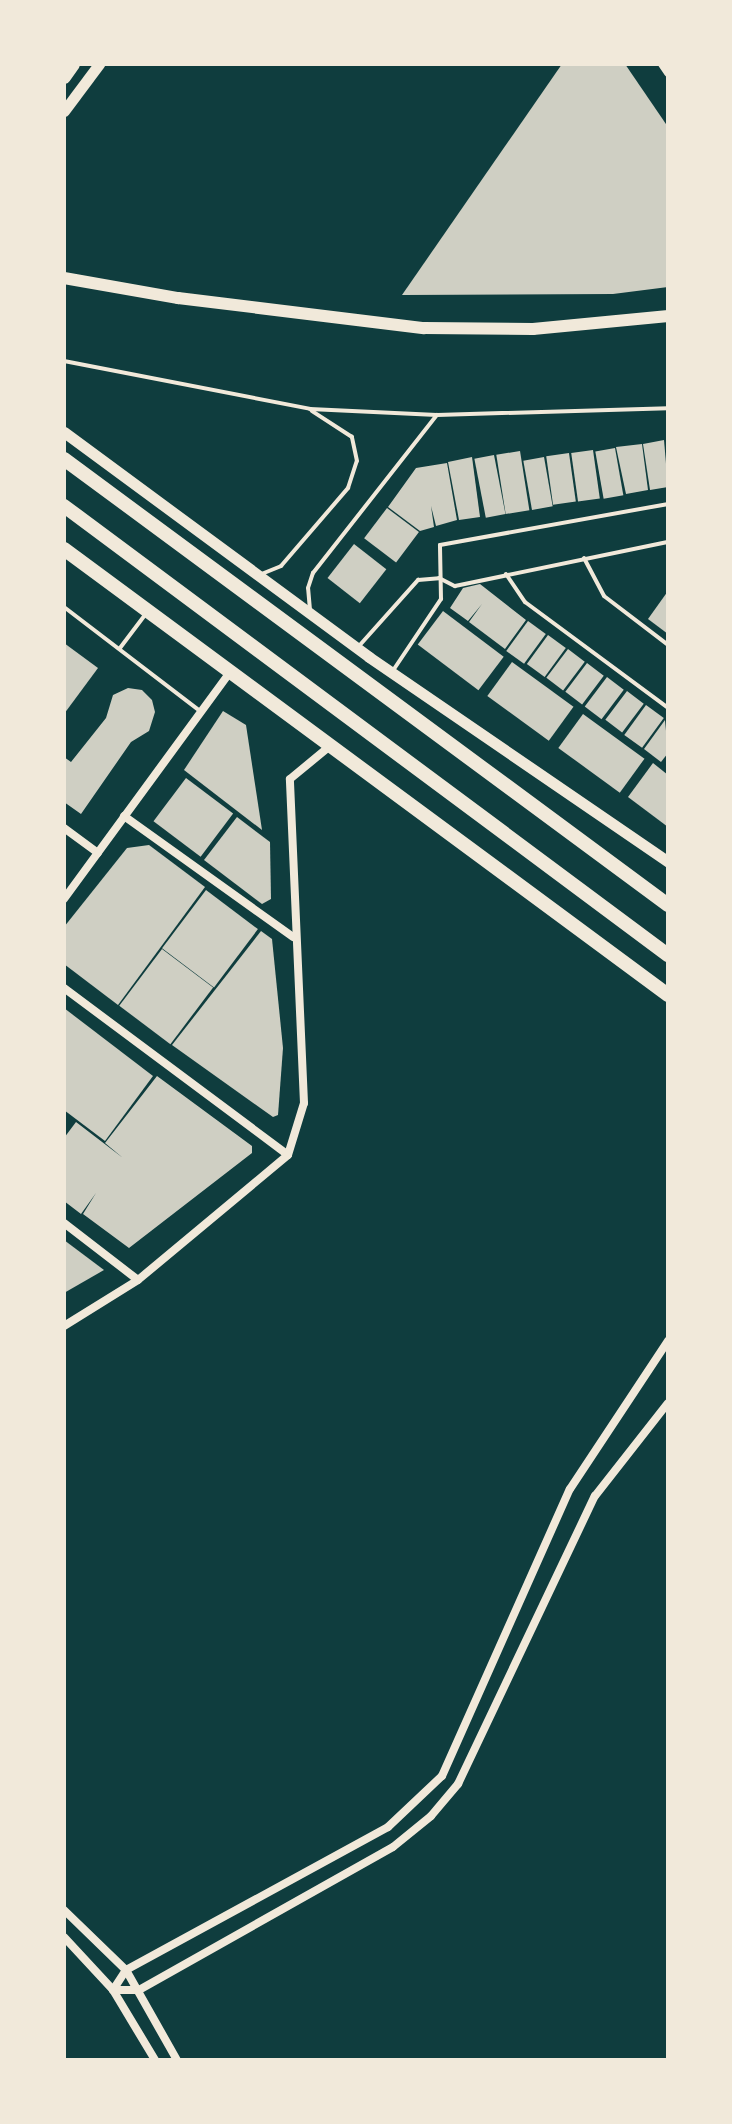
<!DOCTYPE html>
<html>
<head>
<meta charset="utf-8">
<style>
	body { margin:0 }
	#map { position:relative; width:732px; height:2124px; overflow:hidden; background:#0f3d3e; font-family:Signika,sans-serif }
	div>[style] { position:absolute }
	.building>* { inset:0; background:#cfcfc3; transform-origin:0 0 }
	.service>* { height:4px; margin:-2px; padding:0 2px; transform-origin:2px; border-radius:2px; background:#f1e9da }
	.minor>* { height:8px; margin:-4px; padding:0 4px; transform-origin:4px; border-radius:4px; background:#f1e9da }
	.tertiary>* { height:11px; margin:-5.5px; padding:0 5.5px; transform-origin:5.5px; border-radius:5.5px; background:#f1e9da }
	.secondary>* { height:12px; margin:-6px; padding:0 6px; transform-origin:6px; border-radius:6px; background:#f1e9da }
	.primary>* { height:14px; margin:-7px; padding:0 7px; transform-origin:7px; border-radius:7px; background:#f1e9da }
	span { translate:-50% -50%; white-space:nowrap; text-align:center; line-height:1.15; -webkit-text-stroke:6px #f1e9da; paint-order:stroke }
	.frame { position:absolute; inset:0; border:66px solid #f1e9da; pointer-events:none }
</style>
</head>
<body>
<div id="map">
	<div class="building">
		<div style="clip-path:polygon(562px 64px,625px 64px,668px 127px,668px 287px,613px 294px,402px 295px)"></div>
		<div style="clip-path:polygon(664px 440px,668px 487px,650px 490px,643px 444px)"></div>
		<div style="clip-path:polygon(642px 444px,648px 490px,626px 494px,616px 447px)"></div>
		<div style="left:615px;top:448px;width:48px;height:20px;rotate:80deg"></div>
		<div style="left:593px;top:450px;width:49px;height:22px;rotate:82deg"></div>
		<div style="left:520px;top:451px;width:60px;height:24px;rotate:81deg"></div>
		<div style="left:569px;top:453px;width:49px;height:23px;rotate:82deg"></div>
		<div style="left:494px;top:455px;width:60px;height:20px;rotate:79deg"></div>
		<div style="clip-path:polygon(472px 457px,480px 517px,459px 520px,448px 462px)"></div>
		<div style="left:544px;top:457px;width:50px;height:21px;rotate:80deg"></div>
		<div style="clip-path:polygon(447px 463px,457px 520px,436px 526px,431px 506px,434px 527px,420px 531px,388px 507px,416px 468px)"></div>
		<div style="left:387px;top:508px;width:40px;height:38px;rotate:37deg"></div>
		<div style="left:354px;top:544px;width:41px;height:43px;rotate:38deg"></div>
		<div style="clip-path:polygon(480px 584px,526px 620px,505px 649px,469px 622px,482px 604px,468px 621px,450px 608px,463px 588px)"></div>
		<div style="clip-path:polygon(668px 591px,668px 634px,648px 619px)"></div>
		<div style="left:443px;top:611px;width:76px;height:42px;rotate:37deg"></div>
		<div style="left:528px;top:621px;width:22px;height:37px;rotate:36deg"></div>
		<div style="left:548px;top:635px;width:22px;height:36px;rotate:36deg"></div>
		<div style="clip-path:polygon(64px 643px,98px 668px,64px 714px)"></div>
		<div style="left:568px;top:649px;width:21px;height:36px;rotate:37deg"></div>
		<div style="left:512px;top:662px;width:76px;height:42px;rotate:36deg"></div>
		<div style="left:587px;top:663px;width:21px;height:36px;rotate:37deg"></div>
		<div style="left:607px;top:677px;width:21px;height:37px;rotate:37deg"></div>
		<div style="clip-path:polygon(128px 688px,142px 690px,152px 700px,155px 712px,149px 731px,131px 742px,81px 814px,64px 802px,64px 757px,71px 762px,106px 718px,113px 695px)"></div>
		<div style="left:627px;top:691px;width:21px;height:36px;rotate:37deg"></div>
		<div style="left:646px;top:705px;width:22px;height:37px;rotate:36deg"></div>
		<div style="clip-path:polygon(223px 711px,246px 725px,262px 830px,184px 770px)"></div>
		<div style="left:583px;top:714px;width:76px;height:42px;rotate:36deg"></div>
		<div style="clip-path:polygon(665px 720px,668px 753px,661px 762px,644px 749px)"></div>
		<div style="clip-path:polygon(653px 763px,668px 775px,668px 827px,628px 797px)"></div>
		<div style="left:186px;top:778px;width:59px;height:54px;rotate:37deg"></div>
		<div style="clip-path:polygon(237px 817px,270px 842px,271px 899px,262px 904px,204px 860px)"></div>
		<div style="clip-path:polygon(149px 845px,205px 887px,118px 1005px,64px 964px,64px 927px,127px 848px)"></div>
		<div style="left:206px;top:890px;width:65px;height:73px;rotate:37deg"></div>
		<div style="clip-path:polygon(261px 931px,272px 939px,283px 1048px,278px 1115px,273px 1117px,172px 1045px)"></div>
		<div style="left:162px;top:949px;width:64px;height:71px;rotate:37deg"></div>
		<div style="clip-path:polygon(64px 1008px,153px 1076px,105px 1141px,64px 1110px)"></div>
		<div style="clip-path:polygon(157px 1076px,252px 1146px,252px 1153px,129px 1248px,83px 1214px,96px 1193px,81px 1214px,64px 1201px,64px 1138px,76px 1122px,123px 1158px,105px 1143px)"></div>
		<div style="clip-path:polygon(64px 1240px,104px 1270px,64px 1293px)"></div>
	</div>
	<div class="service">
		<div style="left:64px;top:361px;width:251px;rotate:11deg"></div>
		<div style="left:310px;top:409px;width:127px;rotate:2.7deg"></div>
		<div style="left:437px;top:415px;width:231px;rotate:-1.7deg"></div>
		<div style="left:584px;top:558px;width:43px;rotate:62.2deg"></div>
		<div style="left:604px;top:596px;width:81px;rotate:37.4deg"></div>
		<div style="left:506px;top:574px;width:34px;rotate:56deg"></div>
		<div style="left:525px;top:602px;width:178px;rotate:36.5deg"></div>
		<div style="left:259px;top:575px;width:24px;rotate:-22deg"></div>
		<div style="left:281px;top:566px;width:103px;rotate:-49.3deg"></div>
		<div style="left:348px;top:488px;width:28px;rotate:-72deg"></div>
		<div style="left:357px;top:461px;width:25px;rotate:-102deg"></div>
		<div style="left:352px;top:437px;width:48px;rotate:-147deg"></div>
		<div style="left:64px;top:607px;width:171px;rotate:37.4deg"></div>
		<div style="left:310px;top:610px;width:22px;rotate:-95deg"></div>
		<div style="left:308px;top:588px;width:16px;rotate:-72deg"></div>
		<div style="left:313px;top:573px;width:201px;rotate:-51.9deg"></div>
		<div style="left:359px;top:646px;width:89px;rotate:-48.2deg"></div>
		<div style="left:418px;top:580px;width:21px;rotate:-5deg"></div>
		<div style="left:439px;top:578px;width:18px;rotate:27deg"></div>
		<div style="left:455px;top:586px;width:217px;rotate:-11.7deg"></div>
		<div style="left:120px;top:648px;width:41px;rotate:-52.9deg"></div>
		<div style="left:392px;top:672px;width:88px;rotate:-56.1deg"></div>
		<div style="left:441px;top:599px;width:54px;rotate:-91.1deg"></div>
		<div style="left:440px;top:545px;width:232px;rotate:-10.2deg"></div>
	</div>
	<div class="minor">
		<div style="left:662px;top:64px;width:11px;rotate:56deg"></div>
		<div style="left:124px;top:816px;width:208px;rotate:35.6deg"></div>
		<div style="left:64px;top:828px;width:42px;rotate:36.3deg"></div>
		<div style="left:64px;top:899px;width:281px;rotate:-53.8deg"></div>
		<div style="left:64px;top:988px;width:279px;rotate:36.7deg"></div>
		<div style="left:64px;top:1223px;width:93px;rotate:37.6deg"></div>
		<div style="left:64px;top:1326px;width:87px;rotate:-31.9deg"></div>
		<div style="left:138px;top:1280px;width:195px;rotate:-39.8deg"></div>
		<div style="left:288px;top:1155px;width:54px;rotate:-72.9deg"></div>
		<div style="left:304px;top:1103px;width:324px;rotate:-92.5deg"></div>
		<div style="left:290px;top:779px;width:52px;rotate:-39.5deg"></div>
		<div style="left:64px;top:1910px;width:86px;rotate:44.1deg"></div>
		<div style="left:126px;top:1970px;width:103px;rotate:60.5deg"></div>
		<div style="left:64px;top:1937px;width:72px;rotate:47.2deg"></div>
		<div style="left:113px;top:1990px;width:82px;rotate:59deg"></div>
		<div style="left:113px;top:1990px;width:24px;rotate:-57deg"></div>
		<div style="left:126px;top:1970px;width:298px;rotate:-28.6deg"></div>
		<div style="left:388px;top:1827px;width:74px;rotate:-43.4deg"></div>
		<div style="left:442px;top:1776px;width:314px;rotate:-66deg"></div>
		<div style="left:570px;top:1489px;width:178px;rotate:-56.5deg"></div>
		<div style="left:113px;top:1990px;width:26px"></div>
		<div style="left:139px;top:1990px;width:291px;rotate:-29.4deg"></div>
		<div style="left:393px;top:1847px;width:49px;rotate:-39.2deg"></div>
		<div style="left:431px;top:1816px;width:42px;rotate:-49.8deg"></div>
		<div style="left:458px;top:1784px;width:319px;rotate:-64.6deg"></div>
		<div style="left:595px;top:1496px;width:118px;rotate:-51.9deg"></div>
	</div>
	<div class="tertiary">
		<div style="left:64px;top:111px;width:59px;rotate:-53.3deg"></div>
		<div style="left:64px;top:432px;width:379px;rotate:36.4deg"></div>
		<div style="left:369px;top:657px;width:363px;rotate:34.4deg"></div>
	</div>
	<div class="secondary">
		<div style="left:64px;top:278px;width:116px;rotate:10deg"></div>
		<div style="left:178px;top:298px;width:248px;rotate:7deg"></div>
		<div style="left:424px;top:328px;width:109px;rotate:0.5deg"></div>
		<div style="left:533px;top:329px;width:136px;rotate:-5.5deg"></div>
	</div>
	<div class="primary">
		<div style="left:64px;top:77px;width:16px;rotate:-55deg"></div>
		<div style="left:64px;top:459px;width:751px;rotate:36.44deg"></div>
		<div style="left:64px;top:506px;width:753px;rotate:36.63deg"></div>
		<div style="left:64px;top:549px;width:751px;rotate:36.44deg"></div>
	</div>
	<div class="frame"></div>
</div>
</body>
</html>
